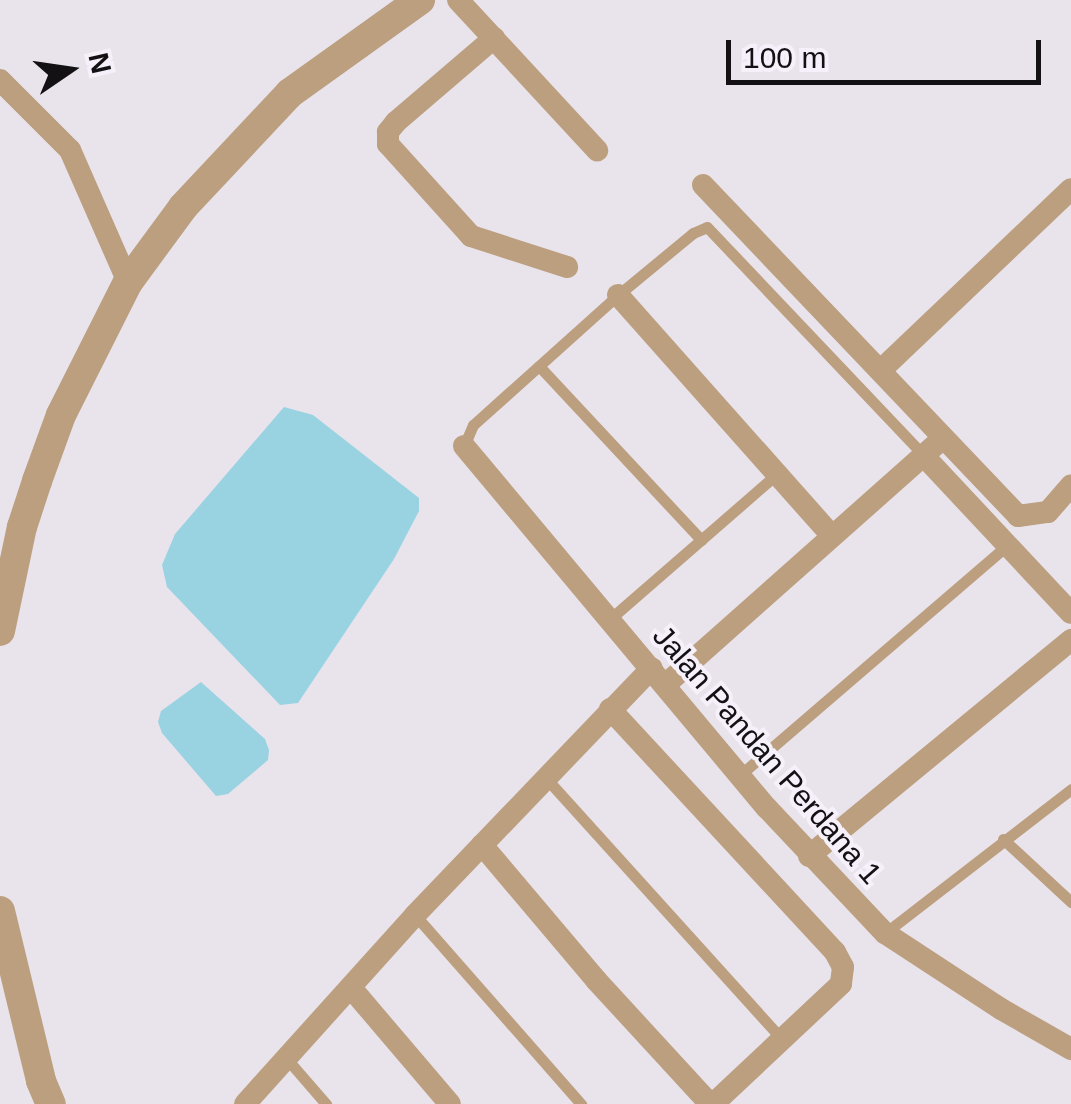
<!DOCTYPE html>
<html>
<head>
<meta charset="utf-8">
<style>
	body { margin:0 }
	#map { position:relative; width:1071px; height:1104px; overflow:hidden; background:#e9e3ec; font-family:Helvetica,sans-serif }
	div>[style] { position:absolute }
	.water>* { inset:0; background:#99d3e2 }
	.service>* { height:11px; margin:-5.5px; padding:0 5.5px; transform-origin:5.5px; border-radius:5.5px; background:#bc9f7f }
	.minor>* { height:22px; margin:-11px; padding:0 11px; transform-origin:11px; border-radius:11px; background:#bc9f7f }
	.tertiary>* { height:30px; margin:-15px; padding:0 15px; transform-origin:15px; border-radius:15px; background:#bc9f7f }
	span { translate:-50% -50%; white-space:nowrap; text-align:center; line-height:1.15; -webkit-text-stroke:8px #f6f0fa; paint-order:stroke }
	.street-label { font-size:30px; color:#131114 }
	.north { position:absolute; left:20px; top:20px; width:100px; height:100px; -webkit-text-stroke:8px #f6f0fa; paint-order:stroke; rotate:77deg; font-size:28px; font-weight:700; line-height:40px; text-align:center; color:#131114 }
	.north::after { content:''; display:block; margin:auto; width:35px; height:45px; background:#131114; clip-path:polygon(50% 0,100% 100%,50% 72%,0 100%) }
	.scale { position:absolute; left:726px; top:40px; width:315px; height:45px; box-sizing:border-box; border:5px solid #131114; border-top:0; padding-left:12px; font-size:30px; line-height:35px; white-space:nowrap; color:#131114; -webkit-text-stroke:8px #f6f0fa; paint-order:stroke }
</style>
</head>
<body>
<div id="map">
	<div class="water">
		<div style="clip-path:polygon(284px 407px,313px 415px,419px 498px,419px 511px,394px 559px,298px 703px,280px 705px,167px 587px,162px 565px,175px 534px)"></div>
		<div style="clip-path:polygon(201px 682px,265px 739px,269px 750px,268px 760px,228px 794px,216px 796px,162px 733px,158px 722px,161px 711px)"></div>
	</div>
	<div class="service">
		<div style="left:539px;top:366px;width:238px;rotate:47deg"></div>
		<div style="left:464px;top:446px;width:23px;rotate:-67deg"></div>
		<div style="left:473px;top:425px;width:195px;rotate:-41.9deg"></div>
		<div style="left:618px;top:295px;width:97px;rotate:-39.6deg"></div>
		<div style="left:693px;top:233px;width:15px;rotate:-23deg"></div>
		<div style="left:707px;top:227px;width:314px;rotate:46.5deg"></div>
		<div style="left:610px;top:619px;width:221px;rotate:-41deg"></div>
		<div style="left:740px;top:775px;width:352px;rotate:-40.7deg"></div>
		<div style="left:545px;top:777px;width:353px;rotate:47.9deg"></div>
		<div style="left:1003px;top:839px;width:93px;rotate:42.8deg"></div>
		<div style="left:415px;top:915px;width:252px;rotate:48.7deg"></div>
		<div style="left:885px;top:933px;width:235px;rotate:-37.7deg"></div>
		<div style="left:287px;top:1059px;width:60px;rotate:49.1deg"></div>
	</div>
	<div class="minor">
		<div style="left:458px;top:0;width:205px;rotate:47.2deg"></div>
		<div style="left:494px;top:38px;width:129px;rotate:139.4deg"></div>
		<div style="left:396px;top:122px;width:13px;rotate:129deg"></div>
		<div style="left:388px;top:132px;width:12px;rotate:90deg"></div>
		<div style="left:388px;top:144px;width:124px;rotate:47.9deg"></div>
		<div style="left:471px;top:236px;width:101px;rotate:17.9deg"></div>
		<div style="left:0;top:80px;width:99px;rotate:45deg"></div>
		<div style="left:70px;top:150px;width:144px;rotate:66.3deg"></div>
		<div style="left:703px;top:185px;width:457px;rotate:46.4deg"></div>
		<div style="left:1018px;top:516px;width:30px;rotate:-8deg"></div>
		<div style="left:1048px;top:512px;width:35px;rotate:-49deg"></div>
		<div style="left:618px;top:295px;width:321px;rotate:48.4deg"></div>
		<div style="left:881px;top:370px;width:262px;rotate:-43.6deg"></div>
		<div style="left:464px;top:446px;width:472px;rotate:50.1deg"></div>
		<div style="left:767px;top:808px;width:172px;rotate:46.7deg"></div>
		<div style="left:885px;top:933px;width:139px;rotate:33.2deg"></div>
		<div style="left:1001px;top:1009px;width:81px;rotate:29.7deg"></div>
		<div style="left:923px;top:455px;width:216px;rotate:46.9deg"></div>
		<div style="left:665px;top:685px;width:370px;rotate:-41.6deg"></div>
		<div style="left:610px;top:709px;width:331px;rotate:47.2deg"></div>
		<div style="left:835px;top:952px;width:17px;rotate:62deg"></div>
		<div style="left:843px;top:967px;width:17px;rotate:97deg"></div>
		<div style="left:841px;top:984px;width:175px;rotate:136.8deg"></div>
		<div style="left:482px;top:845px;width:177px;rotate:49.8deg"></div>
		<div style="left:596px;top:980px;width:168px;rotate:47.4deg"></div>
		<div style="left:809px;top:856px;width:340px;rotate:-39.5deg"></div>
		<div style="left:352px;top:989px;width:151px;rotate:49.6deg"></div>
		<div style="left:245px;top:1104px;width:254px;rotate:-48deg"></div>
		<div style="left:415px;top:915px;width:342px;rotate:-46.2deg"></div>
	</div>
	<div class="tertiary">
		<div style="left:0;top:631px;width:106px;rotate:-78.1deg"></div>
		<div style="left:22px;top:527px;width:48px;rotate:-71.9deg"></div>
		<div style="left:37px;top:481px;width:70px;rotate:-70deg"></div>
		<div style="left:61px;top:415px;width:149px;rotate:-63.3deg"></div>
		<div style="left:128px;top:282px;width:93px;rotate:-53.7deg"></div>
		<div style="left:183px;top:207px;width:156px;rotate:-46.8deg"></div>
		<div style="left:290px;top:93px;width:160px;rotate:-35.6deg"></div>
		<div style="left:0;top:911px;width:175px;rotate:76.4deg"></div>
		<div style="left:41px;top:1081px;width:25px;rotate:67deg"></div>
	</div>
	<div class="street-label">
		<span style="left:767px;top:755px;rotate:49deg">Jalan Pandan Perdana 1</span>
	</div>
	<div class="north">N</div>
	<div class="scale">100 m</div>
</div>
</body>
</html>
